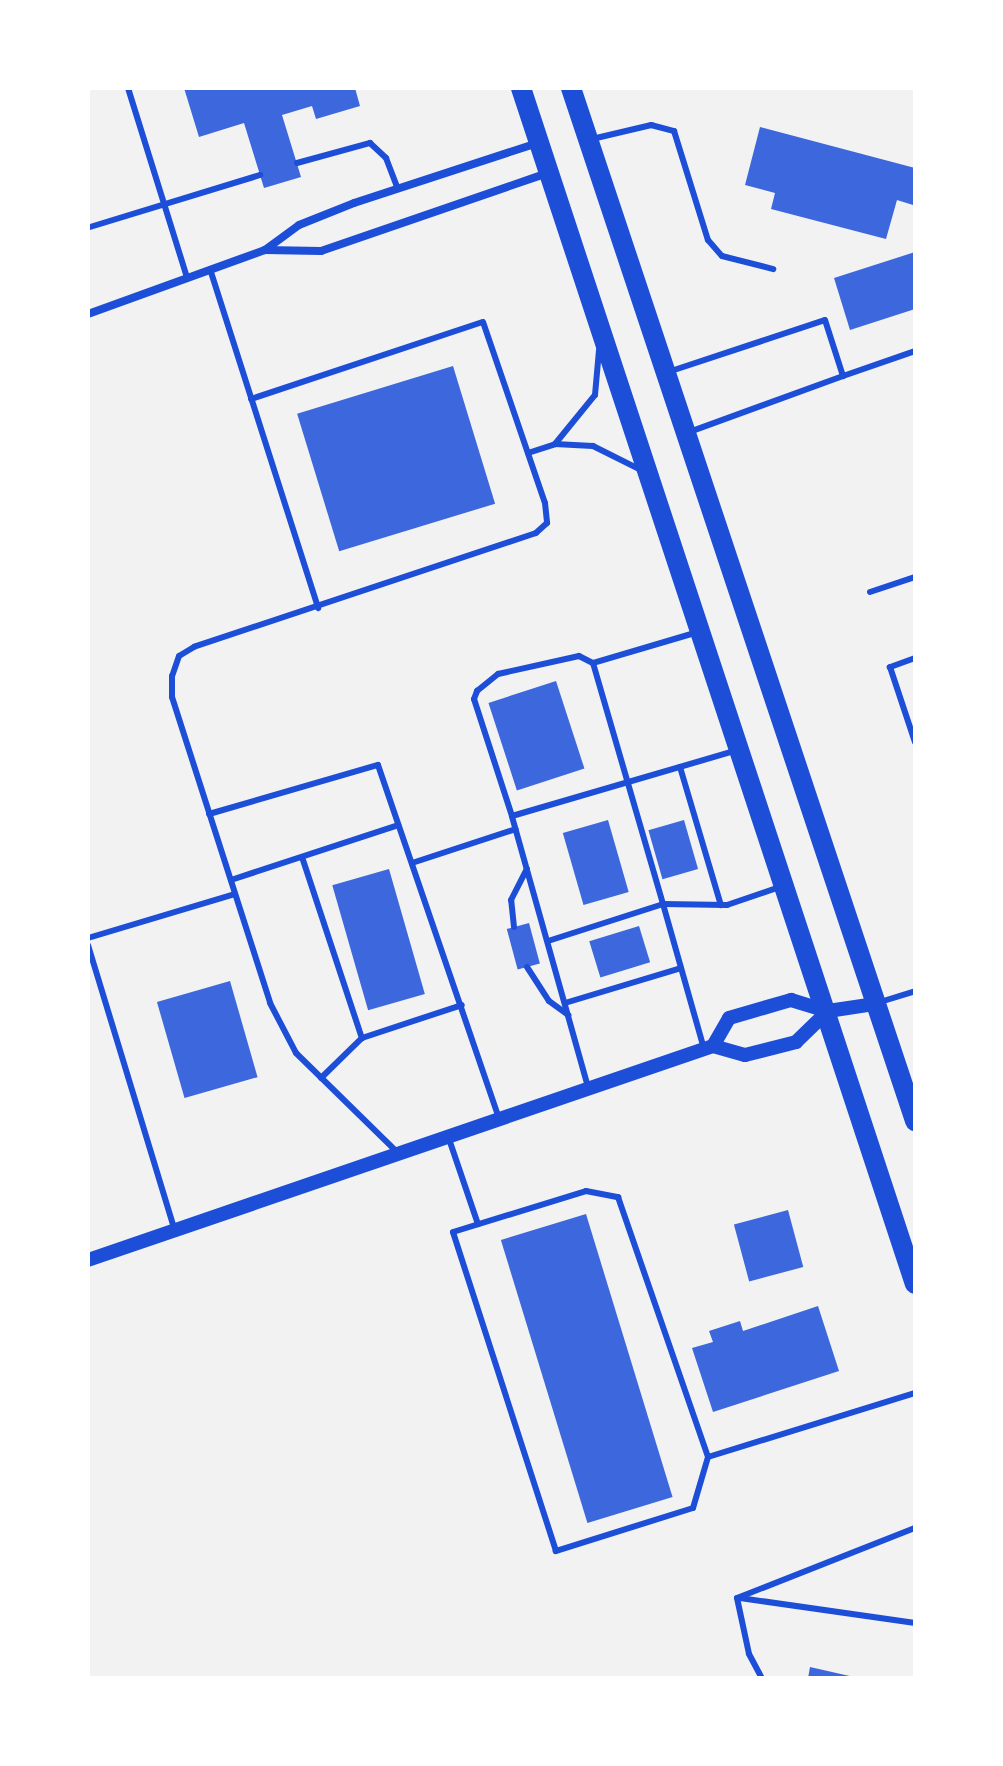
<!DOCTYPE html>
<html>
<head>
<meta charset="utf-8">
<style>
	body { margin:0 }
	#map { position:relative; width:1003px; height:1766px; overflow:hidden; background:#f2f2f2; font-family:"Roboto Condensed",sans-serif }
	div>[style] { position:absolute }
	.building>* { inset:0; background:#3d67dc; transform-origin:0 0 }
	.service>* { height:6px; margin:-3px; padding:0 3px; transform-origin:3px; border-radius:3px; background:#1d4ed8 }
	.minor>* { height:8px; margin:-4px; padding:0 4px; transform-origin:4px; border-radius:4px; background:#1d4ed8 }
	.tertiary>* { height:14px; margin:-7px; padding:0 7px; transform-origin:7px; border-radius:7px; background:#1d4ed8 }
	.primary>* { height:20px; margin:-10px; padding:0 10px; transform-origin:10px; border-radius:10px; background:#1d4ed8 }
	span { translate:-50% -50%; white-space:nowrap; text-align:center; line-height:1.15; -webkit-text-stroke:8px #fff; paint-order:stroke }
	.frame { position:absolute; inset:0; border:90px solid #fff; pointer-events:none }
</style>
</head>
<body>
<div id="map">
	<div class="building">
		<div style="clip-path:polygon(184px 88px,355px 88px,360px 106px,316px 119px,312px 106px,282px 115px,301px 177px,264px 188px,244px 123px,199px 137px)"></div>
		<div style="clip-path:polygon(760px 127px,915px 168px,913px 205px,897px 200px,886px 239px,771px 209px,775px 193px,745px 185px)"></div>
		<div style="clip-path:polygon(915px 252px,915px 309px,850px 330px,834px 278px)"></div>
		<div style="left:453px;top:366px;width:144px;height:163px;rotate:73deg"></div>
		<div style="left:556px;top:681px;width:92px;height:71px;rotate:72deg"></div>
		<div style="left:608px;top:820px;width:75px;height:47px;rotate:74deg"></div>
		<div style="left:684px;top:820px;width:51px;height:37px;rotate:74deg"></div>
		<div style="left:389px;top:869px;width:130px;height:59px;rotate:74deg"></div>
		<div style="left:529px;top:923px;width:42px;height:23px;rotate:75deg"></div>
		<div style="left:639px;top:926px;width:38px;height:52px;rotate:73deg"></div>
		<div style="left:230px;top:981px;width:100px;height:76px;rotate:74deg"></div>
		<div style="left:788px;top:1210px;width:59px;height:56px;rotate:75deg"></div>
		<div style="left:586px;top:1214px;width:296px;height:89px;rotate:73deg"></div>
		<div style="clip-path:polygon(818px 1306px,839px 1371px,713px 1412px,692px 1348px,713px 1342px,709px 1331px,740px 1321px,743px 1331px)"></div>
		<div style="clip-path:polygon(810px 1667px,854px 1677px,854px 1678px,808px 1678px)"></div>
	</div>
	<div class="service">
		<div style="left:128px;top:88px;width:198px;rotate:72.7deg"></div>
		<div style="left:592px;top:139px;width:61px;rotate:-13.3deg"></div>
		<div style="left:651px;top:125px;width:24px;rotate:15deg"></div>
		<div style="left:674px;top:131px;width:114px;rotate:72.7deg"></div>
		<div style="left:708px;top:240px;width:21px;rotate:49deg"></div>
		<div style="left:722px;top:256px;width:53px;rotate:14.3deg"></div>
		<div style="left:297px;top:163px;width:76px;rotate:-15.3deg"></div>
		<div style="left:370px;top:143px;width:22px;rotate:43deg"></div>
		<div style="left:386px;top:158px;width:33px;rotate:69deg"></div>
		<div style="left:90px;top:227px;width:178px;rotate:-17deg"></div>
		<div style="left:210px;top:269px;width:356px;rotate:72.3deg"></div>
		<div style="left:668px;top:372px;width:165px;rotate:-18.3deg"></div>
		<div style="left:825px;top:320px;width:59px;rotate:72.2deg"></div>
		<div style="left:843px;top:376px;width:164px;rotate:160deg"></div>
		<div style="left:843px;top:376px;width:76px;rotate:-19.1deg"></div>
		<div style="left:251px;top:399px;width:244px;rotate:-18.4deg"></div>
		<div style="left:483px;top:322px;width:191px;rotate:71.1deg"></div>
		<div style="left:545px;top:503px;width:20px;rotate:84deg"></div>
		<div style="left:547px;top:523px;width:15px;rotate:138deg"></div>
		<div style="left:536px;top:533px;width:360px;rotate:161.6deg"></div>
		<div style="left:194px;top:647px;width:17px;rotate:149deg"></div>
		<div style="left:179px;top:656px;width:21px;rotate:109deg"></div>
		<div style="left:172px;top:676px;width:21px;rotate:90deg"></div>
		<div style="left:172px;top:697px;width:321px;rotate:72.2deg"></div>
		<div style="left:270px;top:1003px;width:56px;rotate:62.5deg"></div>
		<div style="left:296px;top:1053px;width:143px;rotate:44.4deg"></div>
		<div style="left:555px;top:444px;width:63px;rotate:-50.8deg"></div>
		<div style="left:595px;top:395px;width:45px;rotate:-84.9deg"></div>
		<div style="left:528px;top:453px;width:28px;rotate:-18deg"></div>
		<div style="left:555px;top:444px;width:38px;rotate:3deg"></div>
		<div style="left:593px;top:446px;width:54px;rotate:26.6deg"></div>
		<div style="left:870px;top:592px;width:47px;rotate:-18.4deg"></div>
		<div style="left:698px;top:632px;width:109px;rotate:163.6deg"></div>
		<div style="left:593px;top:663px;width:251px;rotate:73.8deg"></div>
		<div style="left:663px;top:904px;width:64px;rotate:0.9deg"></div>
		<div style="left:727px;top:905px;width:56px;rotate:-18.8deg"></div>
		<div style="left:915px;top:658px;width:27px;rotate:160deg"></div>
		<div style="left:890px;top:667px;width:79px;rotate:71.6deg"></div>
		<div style="left:680px;top:767px;width:144px;rotate:73.5deg"></div>
		<div style="left:209px;top:814px;width:176px;rotate:-16.2deg"></div>
		<div style="left:378px;top:765px;width:373px;rotate:71.1deg"></div>
		<div style="left:512px;top:816px;width:123px;rotate:-108deg"></div>
		<div style="left:474px;top:699px;width:9px;rotate:-69deg"></div>
		<div style="left:477px;top:691px;width:27px;rotate:-39deg"></div>
		<div style="left:498px;top:674px;width:83px;rotate:-12.5deg"></div>
		<div style="left:579px;top:656px;width:16px;rotate:27deg"></div>
		<div style="left:302px;top:857px;width:191px;rotate:71.7deg"></div>
		<div style="left:412px;top:863px;width:109px;rotate:-18.1deg"></div>
		<div style="left:231px;top:880px;width:176px;rotate:-18.2deg"></div>
		<div style="left:514px;top:927px;width:27px;rotate:-96deg"></div>
		<div style="left:511px;top:900px;width:35px;rotate:-63deg"></div>
		<div style="left:88px;top:938px;width:153px;rotate:-16.7deg"></div>
		<div style="left:548px;top:941px;width:121px;rotate:-17.8deg"></div>
		<div style="left:663px;top:904px;width:151px;rotate:74.2deg"></div>
		<div style="left:88px;top:945px;width:296px;rotate:73.1deg"></div>
		<div style="left:527px;top:967px;width:40px;rotate:57.1deg"></div>
		<div style="left:549px;top:1001px;width:24px;rotate:36deg"></div>
		<div style="left:880px;top:1002px;width:37px;rotate:-17deg"></div>
		<div style="left:565px;top:1003px;width:121px;rotate:-16.8deg"></div>
		<div style="left:321px;top:1078px;width:57px;rotate:-44.3deg"></div>
		<div style="left:362px;top:1038px;width:105px;rotate:-18.3deg"></div>
		<div style="left:588px;top:1087px;width:281px;rotate:-105.7deg"></div>
		<div style="left:512px;top:816px;width:231px;rotate:-16.3deg"></div>
		<div style="left:449px;top:1139px;width:90px;rotate:71.2deg"></div>
		<div style="left:586px;top:1191px;width:33px;rotate:11deg"></div>
		<div style="left:618px;top:1197px;width:275px;rotate:70.9deg"></div>
		<div style="left:708px;top:1457px;width:53px;rotate:106.4deg"></div>
		<div style="left:693px;top:1508px;width:144px;rotate:162.6deg"></div>
		<div style="left:556px;top:1551px;width:335px;rotate:-107.9deg"></div>
		<div style="left:453px;top:1232px;width:139px;rotate:-17.1deg"></div>
		<div style="left:708px;top:1457px;width:217px;rotate:-17.2deg"></div>
		<div style="left:737px;top:1598px;width:191px;rotate:-21.5deg"></div>
		<div style="left:737px;top:1598px;width:57px;rotate:77.9deg"></div>
		<div style="left:749px;top:1654px;width:27px;rotate:62deg"></div>
		<div style="left:740px;top:1598px;width:177px;rotate:8.1deg"></div>
	</div>
	<div class="minor">
		<div style="left:265px;top:250px;width:56px;rotate:1deg"></div>
		<div style="left:321px;top:251px;width:240px;rotate:-19deg"></div>
		<div style="left:88px;top:314px;width:188px;rotate:-19.9deg"></div>
		<div style="left:265px;top:250px;width:42px;rotate:-36.3deg"></div>
		<div style="left:299px;top:225px;width:59px;rotate:-21.8deg"></div>
		<div style="left:354px;top:203px;width:194px;rotate:-18.1deg"></div>
	</div>
	<div class="tertiary">
		<div style="left:713px;top:1046px;width:32px;rotate:-60deg"></div>
		<div style="left:729px;top:1018px;width:65px;rotate:-16.2deg"></div>
		<div style="left:791px;top:1000px;width:39px;rotate:17deg"></div>
		<div style="left:828px;top:1011px;width:48px;rotate:-8.5deg"></div>
		<div style="left:88px;top:1260px;width:661px;rotate:-18.9deg"></div>
		<div style="left:713px;top:1046px;width:33px;rotate:16deg"></div>
		<div style="left:745px;top:1055px;width:53px;rotate:-14.3deg"></div>
		<div style="left:796px;top:1042px;width:45px;rotate:-44.1deg"></div>
	</div>
	<div class="primary">
		<div style="left:521px;top:88px;width:1259px;rotate:71.77deg"></div>
		<div style="left:571px;top:88px;width:1089px;rotate:71.58deg"></div>
	</div>
	<div class="frame"></div>
</div>
</body>
</html>
